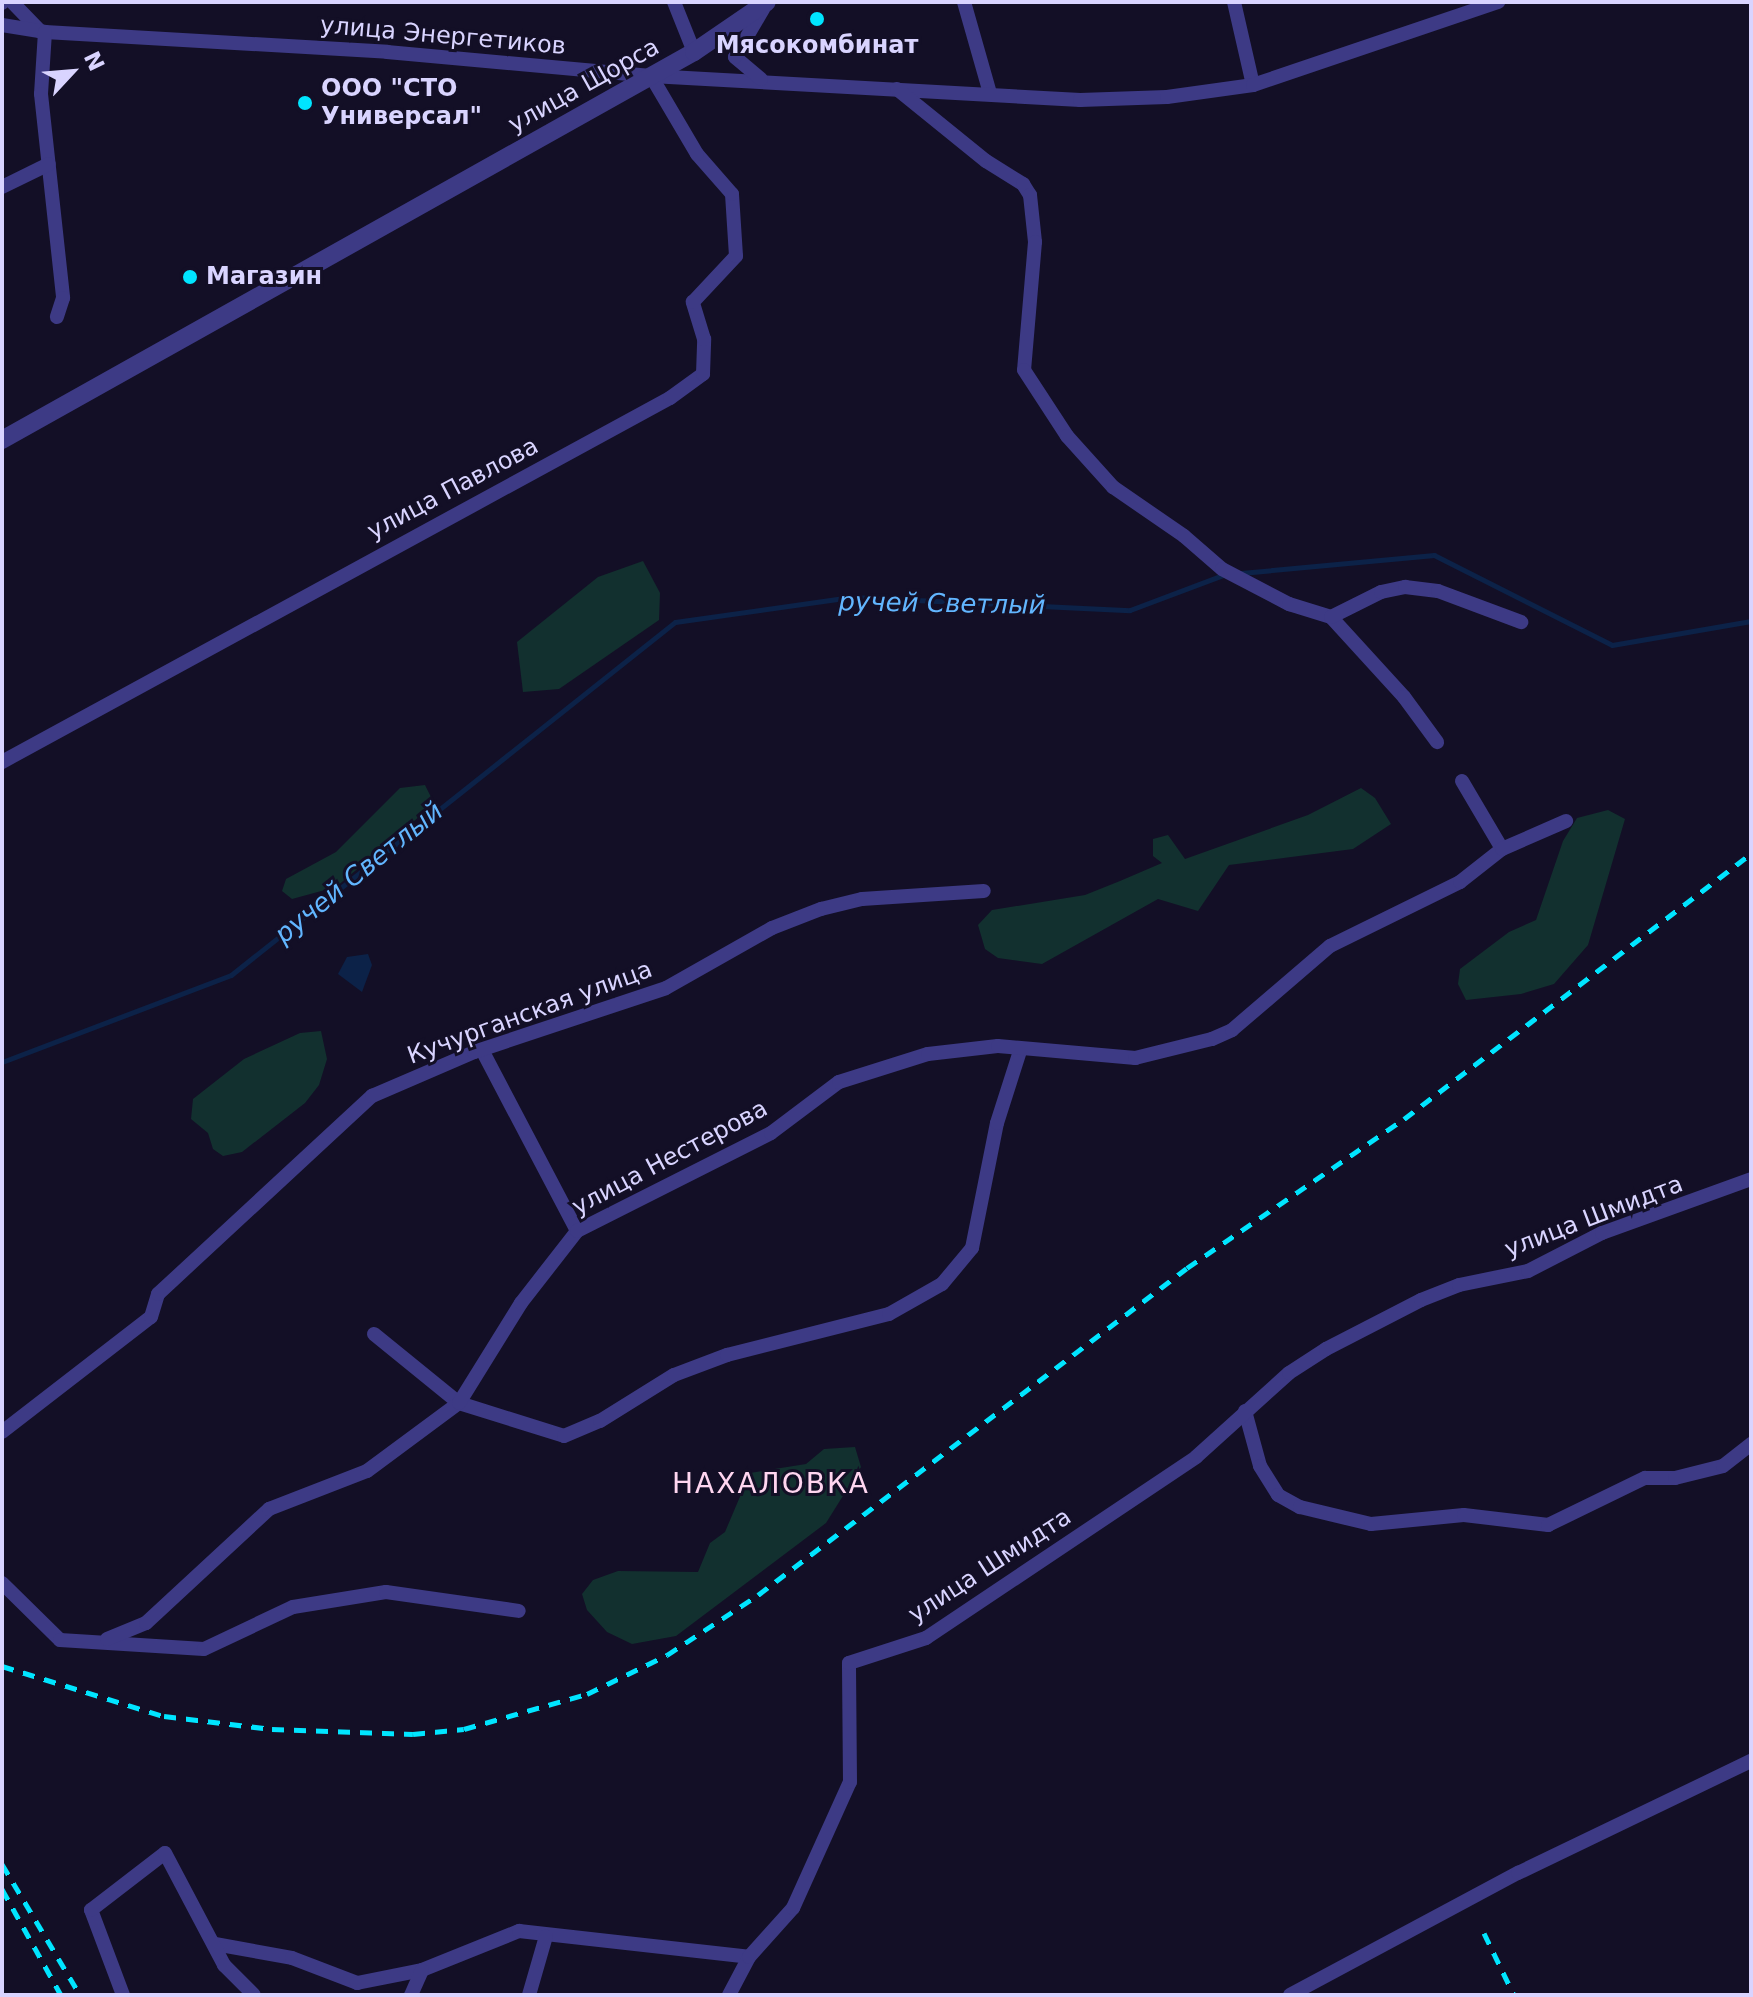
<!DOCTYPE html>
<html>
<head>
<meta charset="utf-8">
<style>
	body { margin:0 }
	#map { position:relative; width:1753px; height:1997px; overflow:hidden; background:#130f26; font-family:"DejaVu Sans",sans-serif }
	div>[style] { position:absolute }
	.green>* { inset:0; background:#12302f }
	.water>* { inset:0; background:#0c2248 }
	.stream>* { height:5px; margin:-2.5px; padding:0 2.5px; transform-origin:2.5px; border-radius:2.5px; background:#0c2248 }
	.minor>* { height:14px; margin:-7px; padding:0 7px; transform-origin:7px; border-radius:7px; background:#3d3a85 }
	.tertiary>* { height:18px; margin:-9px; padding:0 9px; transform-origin:9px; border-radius:9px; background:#3d3a85 }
	.rail>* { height:5px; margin-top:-2.5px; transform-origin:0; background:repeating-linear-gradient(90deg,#00e5ff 0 12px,transparent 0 22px) }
	.dots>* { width:22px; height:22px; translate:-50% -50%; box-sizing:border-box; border:4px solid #130f26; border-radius:50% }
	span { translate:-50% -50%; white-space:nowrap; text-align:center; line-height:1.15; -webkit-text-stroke:6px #130f26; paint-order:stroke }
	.street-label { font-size:24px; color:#d9d4ff }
	.poi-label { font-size:24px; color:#d9d4ff; font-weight:700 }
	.left { translate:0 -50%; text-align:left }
	.water-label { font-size:26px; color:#62b6ff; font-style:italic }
	.quarter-label { font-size:28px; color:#ffd6f0; letter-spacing:2px }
	.frame { position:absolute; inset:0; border:4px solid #d9d4ff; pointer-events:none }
	.north { position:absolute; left:32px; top:32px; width:80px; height:80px; -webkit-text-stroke:6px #130f26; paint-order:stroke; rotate:64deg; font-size:22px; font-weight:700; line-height:32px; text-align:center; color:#d9d4ff }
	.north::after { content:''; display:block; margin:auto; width:28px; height:36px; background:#d9d4ff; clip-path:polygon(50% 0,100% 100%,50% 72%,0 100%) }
</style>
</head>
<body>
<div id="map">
	<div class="green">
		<div style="clip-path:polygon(643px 561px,660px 593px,659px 620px,559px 689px,523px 692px,517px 642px,598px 577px)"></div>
		<div style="clip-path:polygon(425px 785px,432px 799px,420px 816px,336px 887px,292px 899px,282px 891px,286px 879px,336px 852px,400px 788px)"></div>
		<div style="clip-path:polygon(1361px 788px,1375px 798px,1391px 824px,1353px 849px,1229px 865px,1198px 911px,1158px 899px,1042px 964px,998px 958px,985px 949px,978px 925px,992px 910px,1085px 895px,1120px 881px,1162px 863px,1153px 856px,1153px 839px,1168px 835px,1185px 859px,1308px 815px)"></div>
		<div style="clip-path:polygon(1608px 810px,1625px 819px,1588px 945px,1554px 984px,1521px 994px,1466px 1000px,1458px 984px,1460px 969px,1509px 932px,1536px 920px,1563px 841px,1577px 818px)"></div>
		<div style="clip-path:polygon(321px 1031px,327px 1059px,319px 1085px,305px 1103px,242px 1152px,223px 1156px,213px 1149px,208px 1133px,191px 1119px,193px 1099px,244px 1059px,300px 1033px)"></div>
		<div style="clip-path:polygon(855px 1447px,861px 1467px,826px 1523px,676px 1636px,632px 1644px,607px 1632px,587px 1610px,582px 1594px,593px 1580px,618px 1571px,698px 1572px,710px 1543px,725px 1532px,750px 1473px,806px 1464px,824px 1449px)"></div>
	</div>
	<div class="water">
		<div style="clip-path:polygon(368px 954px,372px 965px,362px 992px,338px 974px,347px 957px)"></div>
	</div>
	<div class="stream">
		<div style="left:1241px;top:573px;width:194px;rotate:-5.3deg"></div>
		<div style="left:1434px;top:555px;width:199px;rotate:26.8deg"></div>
		<div style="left:1612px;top:645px;width:141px;rotate:-9.8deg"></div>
		<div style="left:2px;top:1062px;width:245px;rotate:-20.8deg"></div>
		<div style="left:231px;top:975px;width:567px;rotate:-38.49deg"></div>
		<div style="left:675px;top:622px;width:178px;rotate:-8.1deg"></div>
		<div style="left:851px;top:597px;width:279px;rotate:2.7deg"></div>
		<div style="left:1130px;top:610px;width:99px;rotate:-20.6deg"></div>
	</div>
	<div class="minor">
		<div style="left:12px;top:2px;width:42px;rotate:46deg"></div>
		<div style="left:674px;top:2px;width:54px;rotate:68.2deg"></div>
		<div style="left:964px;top:2px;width:95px;rotate:74.1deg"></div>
		<div style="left:1234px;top:2px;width:85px;rotate:77.1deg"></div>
		<div style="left:2px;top:3px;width:1px;rotate:-90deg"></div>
		<div style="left:2px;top:25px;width:44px;rotate:9.2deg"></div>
		<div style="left:45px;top:32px;width:343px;rotate:3.3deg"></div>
		<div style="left:387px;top:52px;width:265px;rotate:5.2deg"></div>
		<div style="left:651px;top:76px;width:430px;rotate:3.2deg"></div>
		<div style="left:1080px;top:100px;width:87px;rotate:-2deg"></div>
		<div style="left:1167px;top:97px;width:87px;rotate:-7.9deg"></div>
		<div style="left:1253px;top:85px;width:259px;rotate:-18.7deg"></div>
		<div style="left:45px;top:32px;width:62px;rotate:93.7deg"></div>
		<div style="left:41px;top:94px;width:205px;rotate:83.8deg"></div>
		<div style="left:63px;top:298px;width:20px;rotate:108deg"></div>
		<div style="left:761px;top:79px;width:34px;rotate:-140deg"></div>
		<div style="left:735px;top:57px;width:56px;rotate:-59.7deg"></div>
		<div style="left:897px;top:89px;width:114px;rotate:39deg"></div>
		<div style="left:986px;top:161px;width:44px;rotate:31.9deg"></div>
		<div style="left:1023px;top:184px;width:13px;rotate:58deg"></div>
		<div style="left:1030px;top:195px;width:47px;rotate:83.9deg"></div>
		<div style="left:1035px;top:242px;width:128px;rotate:94.9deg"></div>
		<div style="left:1024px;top:370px;width:79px;rotate:56.9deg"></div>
		<div style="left:1067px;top:436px;width:69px;rotate:48deg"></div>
		<div style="left:1113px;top:487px;width:86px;rotate:34.6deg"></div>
		<div style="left:1184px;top:536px;width:50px;rotate:41deg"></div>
		<div style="left:1222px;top:569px;width:76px;rotate:27.6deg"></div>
		<div style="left:1289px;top:604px;width:44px;rotate:17.2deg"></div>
		<div style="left:1331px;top:617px;width:108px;rotate:47.6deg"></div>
		<div style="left:1404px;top:697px;width:56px;rotate:53.7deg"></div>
		<div style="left:2px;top:187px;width:52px;rotate:-26.1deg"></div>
		<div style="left:1331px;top:617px;width:56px;rotate:-26.6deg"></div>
		<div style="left:1381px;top:592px;width:25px;rotate:-12deg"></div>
		<div style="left:1405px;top:587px;width:33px;rotate:7deg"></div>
		<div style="left:1438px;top:591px;width:89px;rotate:20.5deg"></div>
		<div style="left:2px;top:762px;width:761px;rotate:-28.59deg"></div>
		<div style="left:670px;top:398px;width:41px;rotate:-36deg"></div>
		<div style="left:703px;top:374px;width:35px;rotate:-88deg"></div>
		<div style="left:704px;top:339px;width:39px;rotate:-107deg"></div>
		<div style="left:693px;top:302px;width:63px;rotate:-46.9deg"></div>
		<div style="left:736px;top:256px;width:62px;rotate:-93.7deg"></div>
		<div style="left:732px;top:194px;width:53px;rotate:-131.2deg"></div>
		<div style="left:697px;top:154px;width:91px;rotate:-120.5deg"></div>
		<div style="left:1462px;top:781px;width:79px;rotate:59.5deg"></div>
		<div style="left:482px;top:1050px;width:204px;rotate:62.3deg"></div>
		<div style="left:374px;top:1334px;width:109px;rotate:39.1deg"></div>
		<div style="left:459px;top:1403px;width:110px;rotate:17.4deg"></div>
		<div style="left:564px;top:1436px;width:39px;rotate:-23deg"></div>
		<div style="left:600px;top:1421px;width:87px;rotate:-31.9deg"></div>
		<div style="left:674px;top:1375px;width:57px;rotate:-20.7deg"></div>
		<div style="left:727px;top:1355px;width:167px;rotate:-14.2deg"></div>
		<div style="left:889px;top:1314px;width:61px;rotate:-29.5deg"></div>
		<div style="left:942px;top:1284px;width:47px;rotate:-50.2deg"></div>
		<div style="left:972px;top:1248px;width:127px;rotate:-78.7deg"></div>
		<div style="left:997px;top:1123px;width:76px;rotate:-72.3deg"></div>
		<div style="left:1245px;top:1411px;width:57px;rotate:74.7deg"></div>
		<div style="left:1260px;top:1466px;width:34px;rotate:58deg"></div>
		<div style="left:1278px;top:1495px;width:25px;rotate:29deg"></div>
		<div style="left:1300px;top:1507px;width:73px;rotate:13.5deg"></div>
		<div style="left:1371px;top:1524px;width:93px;rotate:-5.5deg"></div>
		<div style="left:1464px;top:1515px;width:85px;rotate:6.8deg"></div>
		<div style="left:1548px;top:1525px;width:108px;rotate:-25.9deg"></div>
		<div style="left:1645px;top:1478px;width:30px"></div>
		<div style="left:1675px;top:1478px;width:49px;rotate:-14deg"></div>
		<div style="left:1723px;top:1466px;width:36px;rotate:-38deg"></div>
		<div style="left:2px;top:1432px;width:188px;rotate:-37.7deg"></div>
		<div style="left:151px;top:1317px;width:24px;rotate:-73deg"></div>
		<div style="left:158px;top:1294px;width:292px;rotate:-42.8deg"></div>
		<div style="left:372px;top:1096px;width:111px;rotate:-23.3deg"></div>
		<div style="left:474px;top:1052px;width:202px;rotate:-18.4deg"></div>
		<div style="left:666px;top:988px;width:122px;rotate:-29.5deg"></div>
		<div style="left:772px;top:928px;width:53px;rotate:-21.2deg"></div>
		<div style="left:821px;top:909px;width:42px;rotate:-13.7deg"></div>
		<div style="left:862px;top:899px;width:122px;rotate:-3.8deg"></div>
		<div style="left:2px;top:1583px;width:81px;rotate:44.5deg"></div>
		<div style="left:60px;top:1640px;width:144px;rotate:3.6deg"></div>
		<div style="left:204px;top:1649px;width:98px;rotate:-25.3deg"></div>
		<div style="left:293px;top:1607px;width:94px;rotate:-9.2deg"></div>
		<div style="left:386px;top:1592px;width:134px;rotate:8.1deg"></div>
		<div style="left:107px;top:1639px;width:42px;rotate:-22.3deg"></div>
		<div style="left:146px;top:1623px;width:168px;rotate:-42.8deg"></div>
		<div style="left:269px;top:1509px;width:105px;rotate:-21.2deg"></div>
		<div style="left:367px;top:1471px;width:114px;rotate:-36.5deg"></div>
		<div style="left:459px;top:1403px;width:118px;rotate:-58.2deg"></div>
		<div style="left:521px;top:1303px;width:91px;rotate:-52.1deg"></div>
		<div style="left:577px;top:1231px;width:217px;rotate:-26.8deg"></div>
		<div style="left:771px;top:1133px;width:85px;rotate:-36.9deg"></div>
		<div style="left:839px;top:1082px;width:93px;rotate:-17.5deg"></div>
		<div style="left:928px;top:1054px;width:70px;rotate:-6.5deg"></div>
		<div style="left:998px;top:1046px;width:138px;rotate:5deg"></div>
		<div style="left:1135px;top:1058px;width:79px;rotate:-13.9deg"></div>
		<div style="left:1212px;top:1039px;width:22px;rotate:-24deg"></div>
		<div style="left:1232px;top:1030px;width:129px;rotate:-40.6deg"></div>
		<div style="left:1330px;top:946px;width:145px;rotate:-26.2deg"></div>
		<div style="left:1460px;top:882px;width:53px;rotate:-38.2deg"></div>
		<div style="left:1502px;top:849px;width:70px;rotate:-23.6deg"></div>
		<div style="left:215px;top:1944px;width:78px;rotate:10.3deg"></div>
		<div style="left:292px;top:1958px;width:70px;rotate:21deg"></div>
		<div style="left:357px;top:1983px;width:66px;rotate:-11.3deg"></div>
		<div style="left:422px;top:1970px;width:105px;rotate:-21.9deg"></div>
		<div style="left:519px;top:1931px;width:231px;rotate:6.4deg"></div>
		<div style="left:123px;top:1995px;width:91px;rotate:-110.6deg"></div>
		<div style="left:91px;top:1910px;width:93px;rotate:-37.6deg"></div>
		<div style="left:165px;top:1853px;width:127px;rotate:62.2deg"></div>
		<div style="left:224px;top:1965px;width:42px;rotate:45deg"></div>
		<div style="left:411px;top:1995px;width:27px;rotate:-66deg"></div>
		<div style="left:529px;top:1995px;width:61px;rotate:-73.9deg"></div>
		<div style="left:729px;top:1995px;width:43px;rotate:-62.2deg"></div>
		<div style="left:749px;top:1957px;width:66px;rotate:-48.1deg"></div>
		<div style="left:793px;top:1908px;width:138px;rotate:-65.7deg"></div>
		<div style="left:850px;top:1782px;width:119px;rotate:-90.5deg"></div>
		<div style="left:849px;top:1663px;width:81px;rotate:-18deg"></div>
		<div style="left:926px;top:1638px;width:325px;rotate:-33.8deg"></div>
		<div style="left:1196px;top:1457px;width:125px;rotate:-42.1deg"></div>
		<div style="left:1289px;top:1373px;width:44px;rotate:-33deg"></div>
		<div style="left:1326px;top:1349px;width:107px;rotate:-27.3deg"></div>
		<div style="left:1421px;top:1300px;width:41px;rotate:-21.5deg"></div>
		<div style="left:1459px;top:1285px;width:70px;rotate:-11.5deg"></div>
		<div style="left:1528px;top:1271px;width:83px;rotate:-27.2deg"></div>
		<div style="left:1602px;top:1233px;width:158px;rotate:-19.9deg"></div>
		<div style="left:1290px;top:1995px;width:259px;rotate:-28.2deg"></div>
		<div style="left:1518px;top:1873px;width:259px;rotate:-25.7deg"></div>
	</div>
	<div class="tertiary">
		<div style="left:2px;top:440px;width:793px;rotate:-29.28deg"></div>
		<div style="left:694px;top:52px;width:88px;rotate:-34.4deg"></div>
	</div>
	<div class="rail">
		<div style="left:2px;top:1666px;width:170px;rotate:17.2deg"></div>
		<div style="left:164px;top:1716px;width:109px;rotate:6.9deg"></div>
		<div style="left:272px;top:1729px;width:141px;rotate:2deg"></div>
		<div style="left:413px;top:1734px;width:51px;rotate:-5.6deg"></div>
		<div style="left:464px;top:1729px;width:128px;rotate:-15.9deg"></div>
		<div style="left:587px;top:1694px;width:89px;rotate:-26deg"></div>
		<div style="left:667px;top:1655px;width:109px;rotate:-33.4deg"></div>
		<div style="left:758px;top:1595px;width:539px;rotate:-37.32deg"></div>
		<div style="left:1187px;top:1268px;width:263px;rotate:-34.5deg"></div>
		<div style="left:1404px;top:1119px;width:437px;rotate:-37.4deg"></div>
		<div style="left:2px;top:1864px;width:152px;rotate:59.2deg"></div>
		<div style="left:2px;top:1889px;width:121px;rotate:60.9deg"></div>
		<div style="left:1484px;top:1933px;width:69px;rotate:64.2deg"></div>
	</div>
	<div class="dots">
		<div style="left:817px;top:19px;background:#00e5ff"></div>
		<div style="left:305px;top:103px;background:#00e5ff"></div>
		<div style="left:190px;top:277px;background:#00e5ff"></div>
	</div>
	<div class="street-label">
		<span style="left:443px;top:36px;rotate:5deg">улица Энергетиков</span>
		<span style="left:584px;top:86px;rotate:-29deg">улица Щорса</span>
		<span style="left:453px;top:489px;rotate:-28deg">улица Павлова</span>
		<span style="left:530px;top:1013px;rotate:-20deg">Кучурганская улица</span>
		<span style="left:670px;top:1158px;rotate:-28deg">улица Нестерова</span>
		<span style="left:1594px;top:1217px;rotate:-21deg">улица Шмидта</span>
		<span style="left:990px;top:1566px;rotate:-33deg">улица Шмидта</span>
	</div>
	<div class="poi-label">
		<span style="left:817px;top:46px">Мясокомбинат</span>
		<span class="left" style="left:321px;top:103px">ООО "СТО<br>Универсал"</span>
		<span class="left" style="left:206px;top:277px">Магазин</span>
	</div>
	<div class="water-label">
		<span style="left:942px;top:604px;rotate:1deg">ручей Светлый</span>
		<span style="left:359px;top:873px;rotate:-39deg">ручей Светлый</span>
	</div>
	<div class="quarter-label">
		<span style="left:771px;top:1484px">НАХАЛОВКА</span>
	</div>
	<div class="frame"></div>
	<div class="north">N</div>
</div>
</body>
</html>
